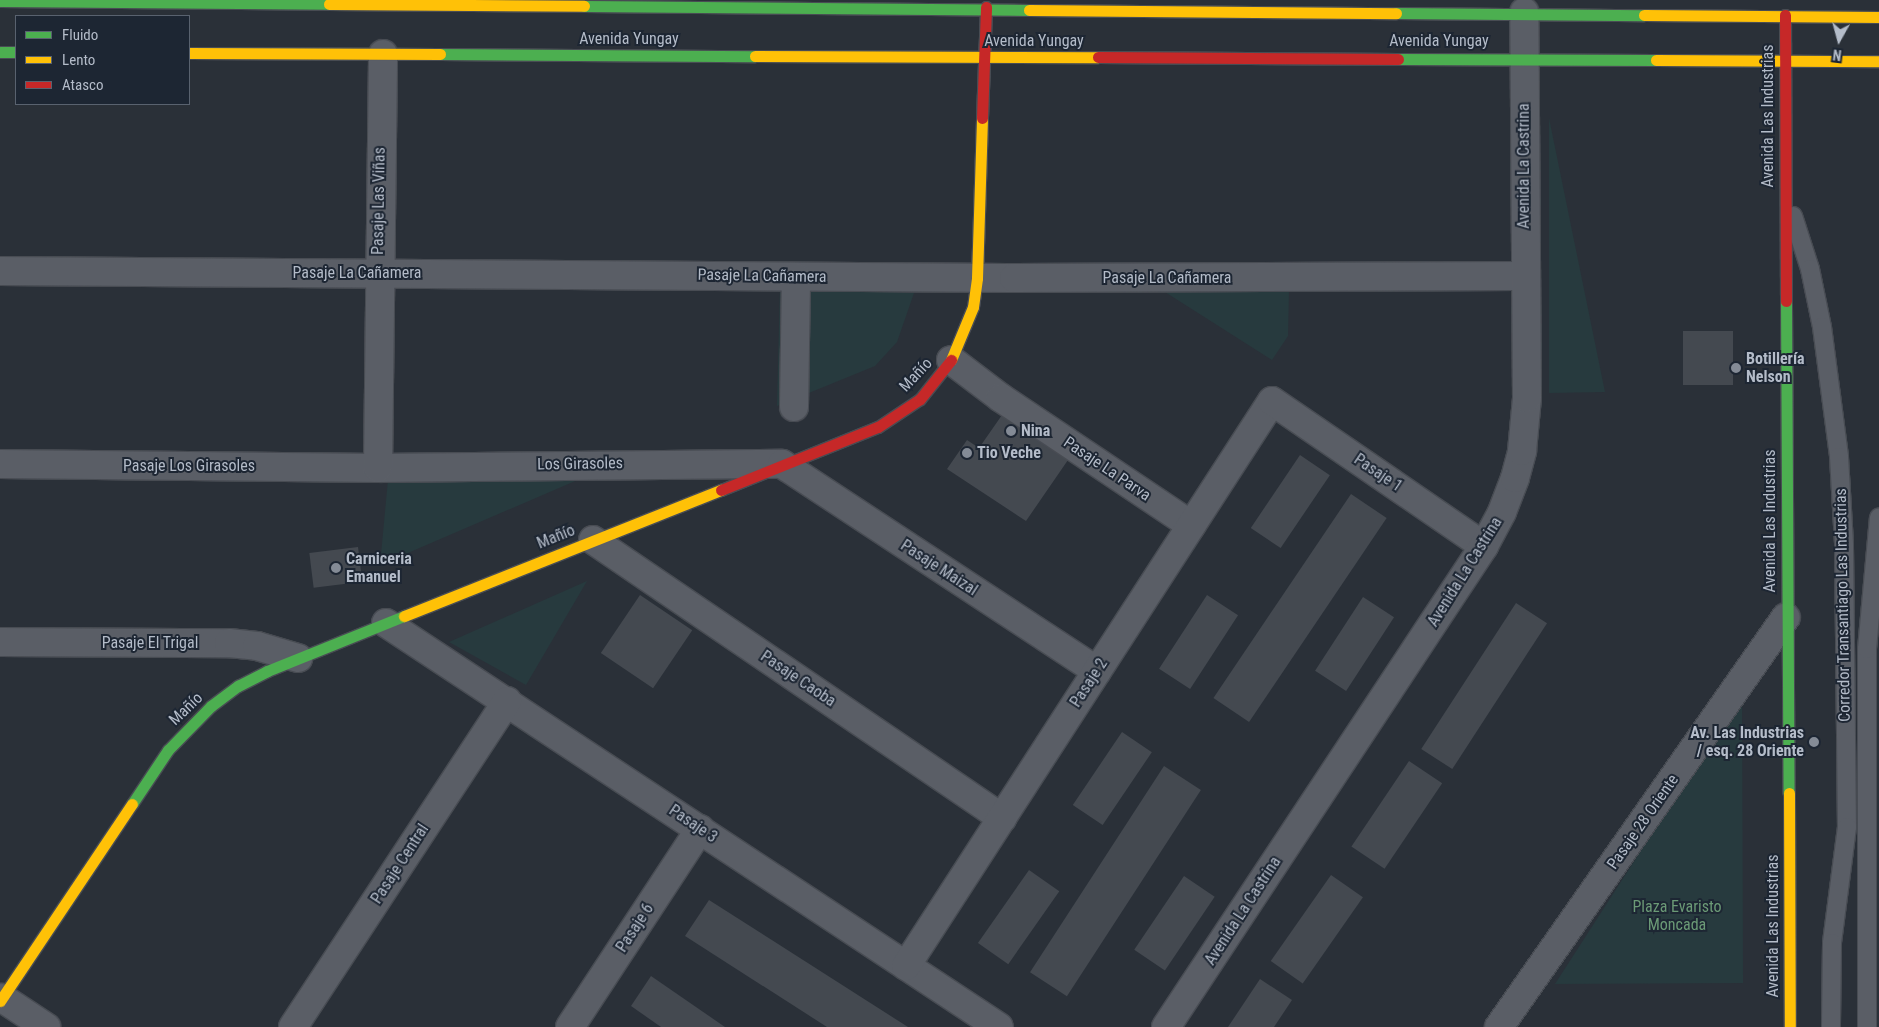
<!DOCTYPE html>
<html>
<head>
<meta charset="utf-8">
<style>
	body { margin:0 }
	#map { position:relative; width:1879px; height:1027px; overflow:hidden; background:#2a3038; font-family:"Roboto Condensed",sans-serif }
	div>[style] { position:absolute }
	.green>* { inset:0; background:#273a3e }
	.building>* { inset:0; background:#444950; transform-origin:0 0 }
	.roads { filter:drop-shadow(1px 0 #484c53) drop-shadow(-1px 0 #484c53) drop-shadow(0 1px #484c53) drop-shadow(0 -1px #484c53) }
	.lane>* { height:18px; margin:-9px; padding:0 9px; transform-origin:9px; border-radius:9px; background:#5a5e66 }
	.street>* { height:28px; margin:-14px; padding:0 14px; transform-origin:14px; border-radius:14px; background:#5a5e66 }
	.fast>* { height:11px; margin:-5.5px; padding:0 5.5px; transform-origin:5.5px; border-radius:5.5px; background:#4caf50 }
	.slow>* { height:11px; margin:-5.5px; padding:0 5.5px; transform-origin:5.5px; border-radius:5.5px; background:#ffc107 }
	.jam>* { height:11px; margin:-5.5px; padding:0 5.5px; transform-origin:5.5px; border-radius:5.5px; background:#c62828 }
	.dots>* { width:14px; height:14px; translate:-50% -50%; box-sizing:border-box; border:2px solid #1d2633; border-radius:50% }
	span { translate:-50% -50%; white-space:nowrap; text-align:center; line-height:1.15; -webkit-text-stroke:4px #1d2633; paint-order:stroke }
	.street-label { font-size:16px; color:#b4bcc9 }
	.poi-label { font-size:16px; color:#b4bcc9; font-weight:700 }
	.left { translate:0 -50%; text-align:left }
	.right { translate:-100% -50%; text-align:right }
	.park-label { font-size:16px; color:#6b9a76 }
	.legend { position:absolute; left:15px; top:15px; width:175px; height:90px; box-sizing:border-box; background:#1d2633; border:1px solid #59626f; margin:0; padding:6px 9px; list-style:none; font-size:15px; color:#b4bcc9 }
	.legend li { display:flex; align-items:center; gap:10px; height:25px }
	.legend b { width:25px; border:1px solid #59626f }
	.north { position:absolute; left:1814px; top:15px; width:50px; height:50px; -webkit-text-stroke:4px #1d2633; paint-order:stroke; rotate:187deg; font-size:14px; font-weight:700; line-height:20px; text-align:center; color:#b4bcc9 }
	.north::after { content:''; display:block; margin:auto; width:18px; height:22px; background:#b4bcc9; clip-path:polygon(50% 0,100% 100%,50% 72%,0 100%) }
</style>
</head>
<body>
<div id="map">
	<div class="green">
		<div style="clip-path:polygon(1549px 118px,1605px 392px,1549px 393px)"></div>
		<div style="clip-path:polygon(1154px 285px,1289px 289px,1288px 336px,1272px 360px)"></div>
		<div style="clip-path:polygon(780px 286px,914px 293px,897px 342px,875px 366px,777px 406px)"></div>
		<div style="clip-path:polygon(389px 469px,603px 469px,380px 565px)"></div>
		<div style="clip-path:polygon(587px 581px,526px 685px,449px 642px)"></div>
		<div style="clip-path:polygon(1742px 694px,1743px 983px,1555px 984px)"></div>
	</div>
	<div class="building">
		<div style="left:1683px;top:331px;width:50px;height:54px"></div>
		<div style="clip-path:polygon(1002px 415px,1068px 460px,1026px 521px,947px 469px,967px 440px,979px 448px)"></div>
		<div style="left:1300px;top:455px;width:36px;height:88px;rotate:34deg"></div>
		<div style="left:1351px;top:494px;width:43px;height:246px;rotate:34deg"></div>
		<div style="left:358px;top:547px;width:35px;height:49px;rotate:83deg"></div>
		<div style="left:640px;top:595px;width:63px;height:70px;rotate:34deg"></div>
		<div style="left:1207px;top:595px;width:37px;height:88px;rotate:33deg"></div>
		<div style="left:1363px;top:597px;width:37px;height:88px;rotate:33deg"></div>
		<div style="left:1516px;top:603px;width:37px;height:174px;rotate:33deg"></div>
		<div style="left:1122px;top:732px;width:36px;height:88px;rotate:34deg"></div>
		<div style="left:1409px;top:761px;width:40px;height:103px;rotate:34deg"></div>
		<div style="left:1164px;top:766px;width:44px;height:246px;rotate:33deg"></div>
		<div style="left:1029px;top:870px;width:37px;height:89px;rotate:35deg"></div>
		<div style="left:1331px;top:875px;width:39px;height:105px;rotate:35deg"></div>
		<div style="left:1184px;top:876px;width:37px;height:89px;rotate:34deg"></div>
		<div style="clip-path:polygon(709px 900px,908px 1027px,827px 1027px,685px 936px)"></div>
		<div style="clip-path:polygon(651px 976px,725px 1027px,661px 1027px,631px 1006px)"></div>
		<div style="clip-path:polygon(1260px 979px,1292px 1000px,1274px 1027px,1228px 1027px)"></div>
	</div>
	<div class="roads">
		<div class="lane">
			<div style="left:1793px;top:216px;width:56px;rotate:72.2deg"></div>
			<div style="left:1810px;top:269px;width:59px;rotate:78.3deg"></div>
			<div style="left:1822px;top:327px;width:131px;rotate:82.5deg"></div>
			<div style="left:1839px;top:457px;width:88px;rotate:86.7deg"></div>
			<div style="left:1844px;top:545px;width:282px;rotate:89.4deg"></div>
			<div style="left:1847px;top:827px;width:117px;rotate:97.4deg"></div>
			<div style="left:1832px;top:943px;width:84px;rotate:90.7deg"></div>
			<div style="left:1867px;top:1027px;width:378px;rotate:-90deg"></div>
			<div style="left:1867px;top:649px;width:132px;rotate:-84.8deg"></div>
		</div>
		<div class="street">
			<div style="left:0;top:271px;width:1014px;rotate:0.4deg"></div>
			<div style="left:1014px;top:278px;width:510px;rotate:-0.22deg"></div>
			<div style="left:951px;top:360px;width:63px;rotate:37.2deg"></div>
			<div style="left:1001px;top:398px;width:229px;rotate:33.8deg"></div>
			<div style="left:794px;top:407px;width:130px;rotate:-89.1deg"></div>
			<div style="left:0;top:464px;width:378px;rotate:0.6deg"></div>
			<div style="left:378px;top:468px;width:404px;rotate:-0.6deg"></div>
			<div style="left:782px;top:464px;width:377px;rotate:33.3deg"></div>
			<div style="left:378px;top:468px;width:414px;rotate:-89.3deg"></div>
			<div style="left:593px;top:540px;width:495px;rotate:34.2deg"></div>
			<div style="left:386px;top:623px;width:734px;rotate:33.39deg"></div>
			<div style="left:0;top:642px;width:229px;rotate:0.3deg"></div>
			<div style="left:229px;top:643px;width:28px;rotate:6deg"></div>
			<div style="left:257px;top:646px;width:43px;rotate:16.3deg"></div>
			<div style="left:906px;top:966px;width:673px;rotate:-57.07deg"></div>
			<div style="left:1272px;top:401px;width:257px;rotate:34.4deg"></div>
			<div style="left:2px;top:998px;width:53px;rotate:33.4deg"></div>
			<div style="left:293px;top:1027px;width:390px;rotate:-56.7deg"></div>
			<div style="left:570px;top:1027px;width:237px;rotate:-56.7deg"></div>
			<div style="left:1166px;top:1027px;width:577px;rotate:-56.53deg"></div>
			<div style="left:1484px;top:546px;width:38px;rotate:-62deg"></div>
			<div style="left:1502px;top:512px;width:36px;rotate:-69deg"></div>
			<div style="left:1515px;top:478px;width:28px;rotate:-75deg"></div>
			<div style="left:1522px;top:451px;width:53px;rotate:-84.6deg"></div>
			<div style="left:1527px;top:398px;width:386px;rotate:-90.4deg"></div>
			<div style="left:1499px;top:1027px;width:500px;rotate:-55.01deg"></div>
		</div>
		<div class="fast">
			<div style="left:0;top:1px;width:329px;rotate:0.5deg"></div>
			<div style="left:584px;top:6px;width:445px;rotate:0.5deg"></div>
			<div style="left:1396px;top:13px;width:248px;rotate:0.5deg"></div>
			<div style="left:0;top:52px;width:16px"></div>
			<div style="left:440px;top:54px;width:315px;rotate:0.4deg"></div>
			<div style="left:1398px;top:59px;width:258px;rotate:0.2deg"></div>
			<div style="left:1786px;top:301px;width:492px;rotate:89.7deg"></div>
			<div style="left:132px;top:804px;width:65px;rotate:-56.3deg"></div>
			<div style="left:168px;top:750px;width:62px;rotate:-45.7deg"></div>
			<div style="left:211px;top:706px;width:34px;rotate:-37deg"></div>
			<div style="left:238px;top:686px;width:33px;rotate:-27deg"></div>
			<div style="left:267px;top:671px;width:148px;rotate:-21.9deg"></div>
		</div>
		<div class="slow">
			<div style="left:329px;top:4px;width:255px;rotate:0.4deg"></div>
			<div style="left:1029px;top:10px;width:367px;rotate:0.5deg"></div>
			<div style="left:1644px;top:15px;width:235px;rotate:0.5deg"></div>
			<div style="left:189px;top:53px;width:251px;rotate:0.2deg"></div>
			<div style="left:755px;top:56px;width:343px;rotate:0.2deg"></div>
			<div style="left:1656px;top:60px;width:223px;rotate:0.3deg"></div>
			<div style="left:951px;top:360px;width:57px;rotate:-67.5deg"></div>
			<div style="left:973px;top:307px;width:29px;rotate:-82deg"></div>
			<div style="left:977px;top:278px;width:160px;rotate:-88.2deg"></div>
			<div style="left:404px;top:616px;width:341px;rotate:-21.7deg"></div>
			<div style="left:1789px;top:793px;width:234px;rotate:89.8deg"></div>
			<div style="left:0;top:1001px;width:237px;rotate:-56.2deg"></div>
		</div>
		<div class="jam">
			<div style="left:1785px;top:15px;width:286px;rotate:89.8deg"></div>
			<div style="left:1098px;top:57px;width:300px;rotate:0.4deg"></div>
			<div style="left:982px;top:118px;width:111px;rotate:-87.9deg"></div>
			<div style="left:721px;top:490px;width:169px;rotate:-21.9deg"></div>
			<div style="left:878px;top:427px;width:50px;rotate:-33.7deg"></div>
			<div style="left:920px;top:399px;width:50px;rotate:-51.5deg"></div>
		</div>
	</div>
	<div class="dots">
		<div style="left:1736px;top:368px;background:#848b96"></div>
		<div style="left:1011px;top:431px;background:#848b96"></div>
		<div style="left:967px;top:453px;background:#848b96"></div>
		<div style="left:336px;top:568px;background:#848b96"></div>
		<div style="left:1814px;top:742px;background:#848b96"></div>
	</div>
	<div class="street-label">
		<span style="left:629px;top:39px">Avenida Yungay</span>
		<span style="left:1034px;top:41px">Avenida Yungay</span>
		<span style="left:1439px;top:41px">Avenida Yungay</span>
		<span style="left:1768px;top:116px;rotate:-90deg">Avenida Las Industrias</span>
		<span style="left:1524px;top:166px;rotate:-90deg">Avenida La Castrina</span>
		<span style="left:379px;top:201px;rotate:-89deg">Pasaje Las Viñas</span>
		<span style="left:357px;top:273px">Pasaje La Cañamera</span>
		<span style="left:762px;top:276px;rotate:1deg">Pasaje La Cañamera</span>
		<span style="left:1167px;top:278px">Pasaje La Cañamera</span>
		<span style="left:916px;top:375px;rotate:-47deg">Mañío</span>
		<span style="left:580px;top:464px;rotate:-1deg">Los Girasoles</span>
		<span style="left:189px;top:466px">Pasaje Los Girasoles</span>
		<span style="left:1107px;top:469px;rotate:34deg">Pasaje La Parva</span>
		<span style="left:1378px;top:473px;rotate:34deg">Pasaje 1</span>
		<span style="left:1770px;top:521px;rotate:-90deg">Avenida Las Industrias</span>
		<span style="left:556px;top:537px;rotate:-22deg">Mañío</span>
		<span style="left:939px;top:568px;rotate:33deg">Pasaje Maizal</span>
		<span style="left:1465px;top:572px;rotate:-58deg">Avenida La Castrina</span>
		<span style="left:1843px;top:605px;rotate:-91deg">Corredor Transantiago Las Industrias</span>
		<span style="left:150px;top:643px">Pasaje El Trigal</span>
		<span style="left:798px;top:679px;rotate:34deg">Pasaje Caoba</span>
		<span style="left:1089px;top:683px;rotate:-57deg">Pasaje 2</span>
		<span style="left:186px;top:709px;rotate:-44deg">Mañío</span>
		<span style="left:1643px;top:822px;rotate:-55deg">Pasaje 28 Oriente</span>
		<span style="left:693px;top:824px;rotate:34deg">Pasaje 3</span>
		<span style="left:400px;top:864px;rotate:-57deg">Pasaje Central</span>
		<span style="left:1243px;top:911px;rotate:-57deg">Avenida La Castrina</span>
		<span style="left:1773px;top:926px;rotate:-90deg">Avenida Las Industrias</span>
		<span style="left:635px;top:928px;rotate:-57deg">Pasaje 6</span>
	</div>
	<div class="poi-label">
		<span class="left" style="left:1746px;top:368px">Botillería<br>Nelson</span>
		<span class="left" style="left:1021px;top:431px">Nina</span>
		<span class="left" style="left:977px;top:453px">Tio Veche</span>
		<span class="left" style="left:346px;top:568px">Carniceria<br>Emanuel</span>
		<span class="right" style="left:1804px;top:742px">Av. Las Industrias<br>/ esq. 28 Oriente</span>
	</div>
	<div class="park-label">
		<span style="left:1677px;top:916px">Plaza Evaristo<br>Moncada</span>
	</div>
	<ul class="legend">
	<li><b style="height:6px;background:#4caf50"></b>Fluido</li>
	<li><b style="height:6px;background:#ffc107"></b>Lento</li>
	<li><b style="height:6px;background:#c62828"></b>Atasco</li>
	</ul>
	<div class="north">N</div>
</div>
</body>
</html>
